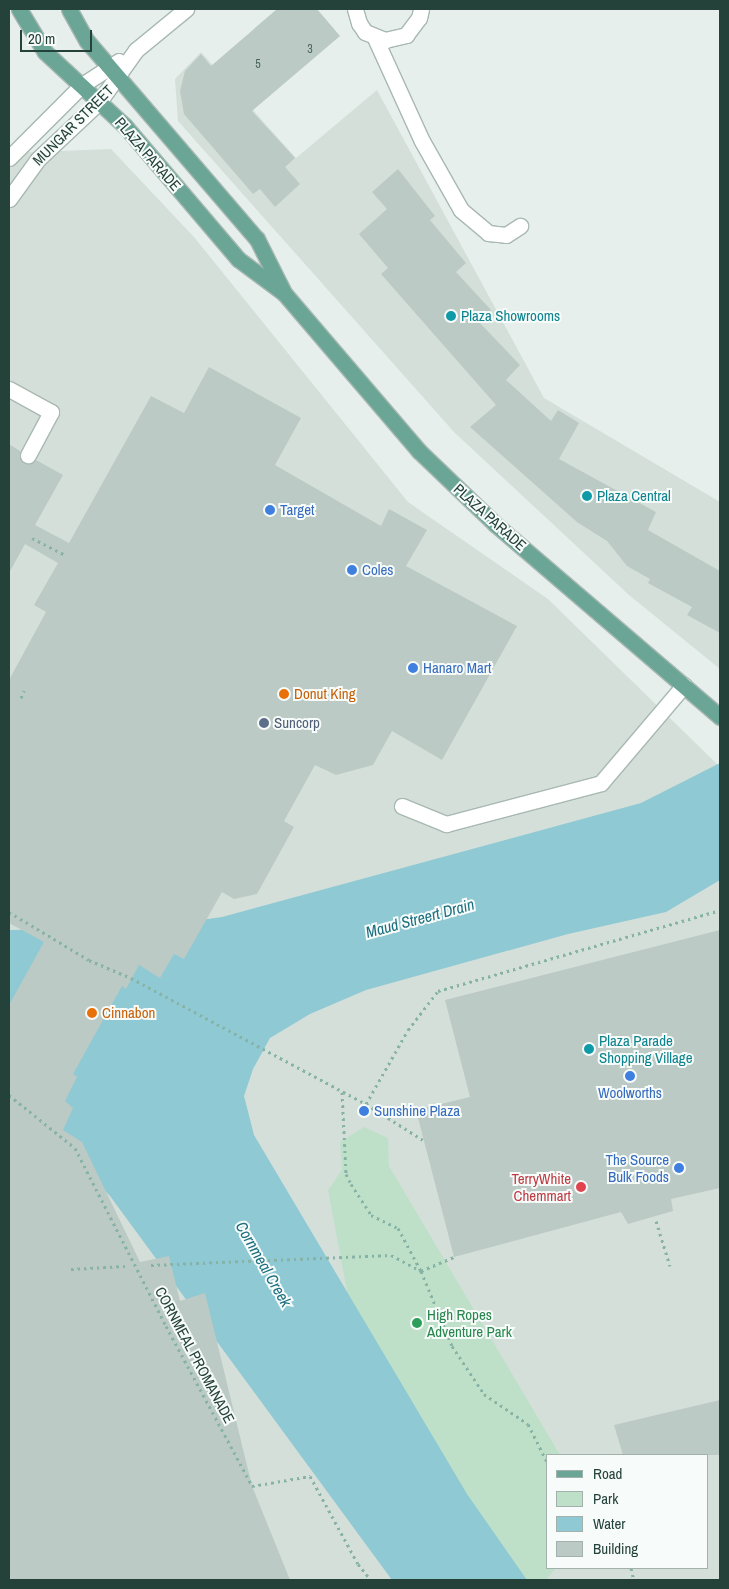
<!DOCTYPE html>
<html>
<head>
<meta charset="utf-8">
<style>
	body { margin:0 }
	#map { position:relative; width:729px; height:1589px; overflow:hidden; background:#e6efeb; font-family:"Archivo Narrow",sans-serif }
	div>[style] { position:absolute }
	.built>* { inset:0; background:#d4dfda }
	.green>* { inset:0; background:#bfe0c8 }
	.water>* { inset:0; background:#8ec9d4 }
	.building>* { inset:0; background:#bbcac4 }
	.path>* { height:3px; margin-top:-1.5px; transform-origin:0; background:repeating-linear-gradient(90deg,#86b3a5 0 2.5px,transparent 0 6.5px) }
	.roads { filter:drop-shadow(1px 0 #a8b8b2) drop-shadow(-1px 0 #a8b8b2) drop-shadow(0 1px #a8b8b2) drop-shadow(0 -1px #a8b8b2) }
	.minor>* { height:15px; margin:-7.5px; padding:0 7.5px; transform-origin:7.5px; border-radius:7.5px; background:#fff }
	.major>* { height:15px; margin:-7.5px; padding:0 7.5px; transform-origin:7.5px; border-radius:7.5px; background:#6aa596 }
	.path-bridge>* { height:3px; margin-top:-1.5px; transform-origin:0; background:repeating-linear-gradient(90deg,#86b3a5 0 2.5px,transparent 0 6.5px) }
	.dots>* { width:14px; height:14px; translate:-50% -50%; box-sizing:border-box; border:2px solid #f7fbf9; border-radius:50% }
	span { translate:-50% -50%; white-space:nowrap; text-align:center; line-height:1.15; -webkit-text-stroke:4px #f7fbf9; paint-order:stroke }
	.number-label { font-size:12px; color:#4a645c }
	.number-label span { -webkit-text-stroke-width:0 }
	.street-label { font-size:15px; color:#24423a }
	.culture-label { font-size:15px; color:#0d838f }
	.left { translate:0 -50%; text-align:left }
	.shop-label { font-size:15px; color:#366cbe }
	.right { translate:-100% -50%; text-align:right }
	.food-label { font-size:15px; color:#c56008 }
	.service-label { font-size:15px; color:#4e5e75 }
	.health-label { font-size:15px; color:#be3a42 }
	.leisure-label { font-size:15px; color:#27864d }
	.water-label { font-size:16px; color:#1c6f80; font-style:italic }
	.frame { position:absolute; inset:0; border:10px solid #24423a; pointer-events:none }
	.legend { position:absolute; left:546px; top:1454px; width:162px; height:115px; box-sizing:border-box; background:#f7fbf9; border:1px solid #a3b1ad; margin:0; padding:6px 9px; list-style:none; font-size:15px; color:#24423a }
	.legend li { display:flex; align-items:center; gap:10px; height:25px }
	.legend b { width:25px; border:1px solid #a3b1ad }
	.scale { position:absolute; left:20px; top:30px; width:72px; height:22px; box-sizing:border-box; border:2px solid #24423a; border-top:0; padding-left:6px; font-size:15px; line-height:18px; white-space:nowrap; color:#24423a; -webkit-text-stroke:4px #f7fbf9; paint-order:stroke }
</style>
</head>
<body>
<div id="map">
	<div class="built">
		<div style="clip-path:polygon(201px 52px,296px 158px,377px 90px,544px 398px,720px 502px,720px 669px,629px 595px,454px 432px,178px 121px,175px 79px)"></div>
		<div style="clip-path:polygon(evenodd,111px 149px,194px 237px,408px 502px,548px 599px,720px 767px,720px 1580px,9px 1580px,9px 153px,111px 149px,548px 1455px,708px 1455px,708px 1568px,548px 1568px,548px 1455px)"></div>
	</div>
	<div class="green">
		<div style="clip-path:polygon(364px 1127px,388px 1138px,389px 1166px,560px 1455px,548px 1455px,548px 1568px,556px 1568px,546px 1580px,401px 1580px,328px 1190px,342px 1170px,340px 1142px)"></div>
	</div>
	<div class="water">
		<div style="clip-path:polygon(720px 763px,720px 880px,666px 912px,568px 934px,366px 990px,310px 1014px,270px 1038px,253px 1069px,244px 1096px,254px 1135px,467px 1494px,527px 1580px,392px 1580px,110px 1196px,9px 1089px,9px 930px,143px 928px,222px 917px,641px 803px)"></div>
	</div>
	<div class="building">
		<div style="clip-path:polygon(277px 9px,317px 9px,340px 36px,252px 111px,295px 158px,285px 167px,300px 184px,275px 207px,260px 189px,253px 194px,184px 114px,180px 91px,185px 71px,201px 54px,211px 66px)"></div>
		<div style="clip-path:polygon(398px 169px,435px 216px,430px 220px,466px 263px,456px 272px,491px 310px,479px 322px,520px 365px,506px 380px,551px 421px,558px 410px,579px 423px,559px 459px,656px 512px,648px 530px,720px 571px,720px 633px,687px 615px,692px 607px,648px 583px,650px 579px,627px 566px,607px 541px,577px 522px,470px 427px,496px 405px,381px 274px,388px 268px,359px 234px,387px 209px,372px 192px)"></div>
		<div style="clip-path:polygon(209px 367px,301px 418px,275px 465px,381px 526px,389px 509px,427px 530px,406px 566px,517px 626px,442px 760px,392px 731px,373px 765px,336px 775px,315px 765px,284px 821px,294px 827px,257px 894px,234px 899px,222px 892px,184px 959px,174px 954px,160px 978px,139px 965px,126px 989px,122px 986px,73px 1074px,77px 1077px,65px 1101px,73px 1108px,63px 1130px,82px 1142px,140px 1262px,169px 1256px,180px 1301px,205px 1293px,252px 1486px,290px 1580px,9px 1580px,9px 1005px,44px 942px,9px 923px,9px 680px,46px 612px,34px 605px,58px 563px,25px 544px,9px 573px,9px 444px,20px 451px,23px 463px,29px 464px,36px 460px,63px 475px,35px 525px,69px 543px,151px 396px,184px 413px)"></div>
		<div style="clip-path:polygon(720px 930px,720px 1188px,671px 1199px,673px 1211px,628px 1224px,621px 1212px,454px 1257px,416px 1110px,470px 1097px,445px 1000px)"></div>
		<div style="clip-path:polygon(720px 1400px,720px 1455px,623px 1455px,614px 1425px)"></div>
	</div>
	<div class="path">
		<div style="left:32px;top:538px;width:37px;rotate:27deg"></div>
		<div style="left:21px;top:698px;width:8px;rotate:-67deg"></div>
		<div style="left:9px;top:912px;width:93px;rotate:31deg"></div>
		<div style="left:89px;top:960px;width:46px;rotate:23.2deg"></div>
		<div style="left:131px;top:978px;width:267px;rotate:28.2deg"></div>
		<div style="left:366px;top:1104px;width:67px;rotate:32.3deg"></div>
		<div style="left:342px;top:1092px;width:82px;rotate:87.2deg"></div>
		<div style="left:346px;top:1174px;width:11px;rotate:63deg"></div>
		<div style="left:351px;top:1184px;width:37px;rotate:57deg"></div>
		<div style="left:371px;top:1215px;width:30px;rotate:26deg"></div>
		<div style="left:398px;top:1228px;width:49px;rotate:61.9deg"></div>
		<div style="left:421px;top:1271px;width:81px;rotate:67.5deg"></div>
		<div style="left:452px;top:1346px;width:58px;rotate:56.3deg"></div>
		<div style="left:484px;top:1394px;width:53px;rotate:34.3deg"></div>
		<div style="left:528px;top:1424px;width:45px;rotate:63.4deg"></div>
		<div style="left:366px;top:1104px;width:85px;rotate:-60.4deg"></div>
		<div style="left:408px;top:1030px;width:49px;rotate:-52.4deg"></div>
		<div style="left:438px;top:991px;width:293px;rotate:-16deg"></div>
		<div style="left:656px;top:1221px;width:47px;rotate:72.7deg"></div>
		<div style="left:151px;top:1265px;width:240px;rotate:-2.4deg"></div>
		<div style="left:391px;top:1255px;width:34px;rotate:28deg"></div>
		<div style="left:421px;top:1271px;width:36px;rotate:-23deg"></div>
		<div style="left:71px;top:1269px;width:54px;rotate:-3.2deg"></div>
		<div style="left:631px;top:1568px;width:12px;rotate:76deg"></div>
	</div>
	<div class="roads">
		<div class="minor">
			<div style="left:355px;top:9px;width:15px;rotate:74deg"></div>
			<div style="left:359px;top:23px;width:11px;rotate:56deg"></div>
			<div style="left:365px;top:32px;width:22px;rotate:22deg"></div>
			<div style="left:385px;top:40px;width:22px;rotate:-13deg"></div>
			<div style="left:406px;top:35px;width:21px;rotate:-53deg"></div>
			<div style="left:419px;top:18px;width:9px;rotate:-77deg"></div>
			<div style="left:375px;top:38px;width:113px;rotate:65.5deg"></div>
			<div style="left:422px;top:141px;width:79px;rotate:60.5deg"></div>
			<div style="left:461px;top:210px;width:35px;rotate:40deg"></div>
			<div style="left:488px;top:233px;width:18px;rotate:6deg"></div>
			<div style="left:506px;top:235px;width:17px;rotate:-33deg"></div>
			<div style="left:9px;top:158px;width:103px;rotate:-45deg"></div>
			<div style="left:82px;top:85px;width:44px;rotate:-33deg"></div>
			<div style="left:9px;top:199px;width:49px;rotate:-54.1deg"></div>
			<div style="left:38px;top:159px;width:83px;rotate:-43.1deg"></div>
			<div style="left:99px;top:102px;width:64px;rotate:-54.6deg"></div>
			<div style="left:136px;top:50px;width:65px;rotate:-39.4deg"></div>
			<div style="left:9px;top:389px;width:48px;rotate:28.7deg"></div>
			<div style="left:51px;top:412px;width:49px;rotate:118.1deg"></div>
			<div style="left:402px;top:806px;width:48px;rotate:22.2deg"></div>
			<div style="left:446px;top:824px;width:160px;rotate:-14.8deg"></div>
			<div style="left:601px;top:783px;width:128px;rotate:-49.7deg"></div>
		</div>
		<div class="major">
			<div style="left:19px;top:9px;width:50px;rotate:58.8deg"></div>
			<div style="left:45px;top:52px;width:109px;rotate:42.8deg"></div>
			<div style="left:125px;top:126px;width:175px;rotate:49.6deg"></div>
			<div style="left:238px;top:259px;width:57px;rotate:36.5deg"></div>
			<div style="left:284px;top:293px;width:208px;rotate:49.5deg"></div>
			<div style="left:419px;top:451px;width:105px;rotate:43.8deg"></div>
			<div style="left:495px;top:524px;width:296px;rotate:40.6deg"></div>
			<div style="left:69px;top:9px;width:37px;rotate:61deg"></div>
			<div style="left:87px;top:41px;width:261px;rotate:49.4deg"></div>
			<div style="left:257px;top:239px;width:60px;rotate:63.4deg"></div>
		</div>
	</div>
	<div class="path-bridge">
		<div style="left:9px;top:1095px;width:85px;rotate:38.8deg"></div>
		<div style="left:75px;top:1148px;width:200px;rotate:62.9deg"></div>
		<div style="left:166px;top:1326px;width:182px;rotate:61.7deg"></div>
		<div style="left:252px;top:1486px;width:59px;rotate:-9.8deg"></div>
		<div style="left:310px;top:1476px;width:100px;rotate:61.4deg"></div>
		<div style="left:358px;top:1564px;width:21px;rotate:51deg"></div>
	</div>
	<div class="dots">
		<div style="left:451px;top:316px;background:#0f9aa8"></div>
		<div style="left:587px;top:496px;background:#0f9aa8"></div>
		<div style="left:270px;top:510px;background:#3f7fe0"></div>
		<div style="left:352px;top:570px;background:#3f7fe0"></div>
		<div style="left:413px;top:668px;background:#3f7fe0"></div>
		<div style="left:284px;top:694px;background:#e8710a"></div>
		<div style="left:264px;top:723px;background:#5c6f8a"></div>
		<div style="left:92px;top:1013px;background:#e8710a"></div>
		<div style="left:589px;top:1049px;background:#0f9aa8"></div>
		<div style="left:630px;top:1076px;background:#3f7fe0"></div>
		<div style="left:364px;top:1111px;background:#3f7fe0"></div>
		<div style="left:679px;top:1168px;background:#3f7fe0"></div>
		<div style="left:581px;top:1187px;background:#e0444e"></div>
		<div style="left:417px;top:1323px;background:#2e9e5b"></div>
	</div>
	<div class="number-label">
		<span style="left:310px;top:50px">3</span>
		<span style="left:258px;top:65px">5</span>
	</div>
	<div class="street-label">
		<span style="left:73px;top:125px;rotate:-45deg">MUNGAR STREET</span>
		<span style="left:148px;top:154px;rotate:49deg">PLAZA PARADE</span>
		<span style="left:490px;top:517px;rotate:42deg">PLAZA PARADE</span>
		<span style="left:195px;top:1355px;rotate:62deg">CORNMEAL PROMANADE</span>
	</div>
	<div class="culture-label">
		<span class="left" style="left:461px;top:316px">Plaza Showrooms</span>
		<span class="left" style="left:597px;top:496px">Plaza Central</span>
		<span class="left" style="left:599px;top:1049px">Plaza Parade<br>Shopping Village</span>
	</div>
	<div class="shop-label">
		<span class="left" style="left:280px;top:510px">Target</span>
		<span class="left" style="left:362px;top:570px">Coles</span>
		<span class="left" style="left:423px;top:668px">Hanaro Mart</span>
		<span style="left:630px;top:1093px">Woolworths</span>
		<span class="left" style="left:374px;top:1111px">Sunshine Plaza</span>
		<span class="right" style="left:669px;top:1168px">The Source<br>Bulk Foods</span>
	</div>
	<div class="food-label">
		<span class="left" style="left:294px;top:694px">Donut King</span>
		<span class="left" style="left:102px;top:1013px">Cinnabon</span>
	</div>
	<div class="service-label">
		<span class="left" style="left:274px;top:723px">Suncorp</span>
	</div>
	<div class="health-label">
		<span class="right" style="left:571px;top:1187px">TerryWhite<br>Chemmart</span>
	</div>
	<div class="leisure-label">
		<span class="left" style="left:427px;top:1323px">High Ropes<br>Adventure Park</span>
	</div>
	<div class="water-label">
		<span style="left:420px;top:918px;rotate:-15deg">Maud Streert Drain</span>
		<span style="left:264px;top:1264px;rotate:60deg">Cornmeal Creek</span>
	</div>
	<div class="frame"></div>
	<ul class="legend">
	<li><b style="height:6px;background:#6aa596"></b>Road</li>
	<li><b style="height:14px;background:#bfe0c8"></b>Park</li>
	<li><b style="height:14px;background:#8ec9d4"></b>Water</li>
	<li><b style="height:14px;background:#bbcac4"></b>Building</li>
	</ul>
	<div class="scale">20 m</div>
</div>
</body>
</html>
